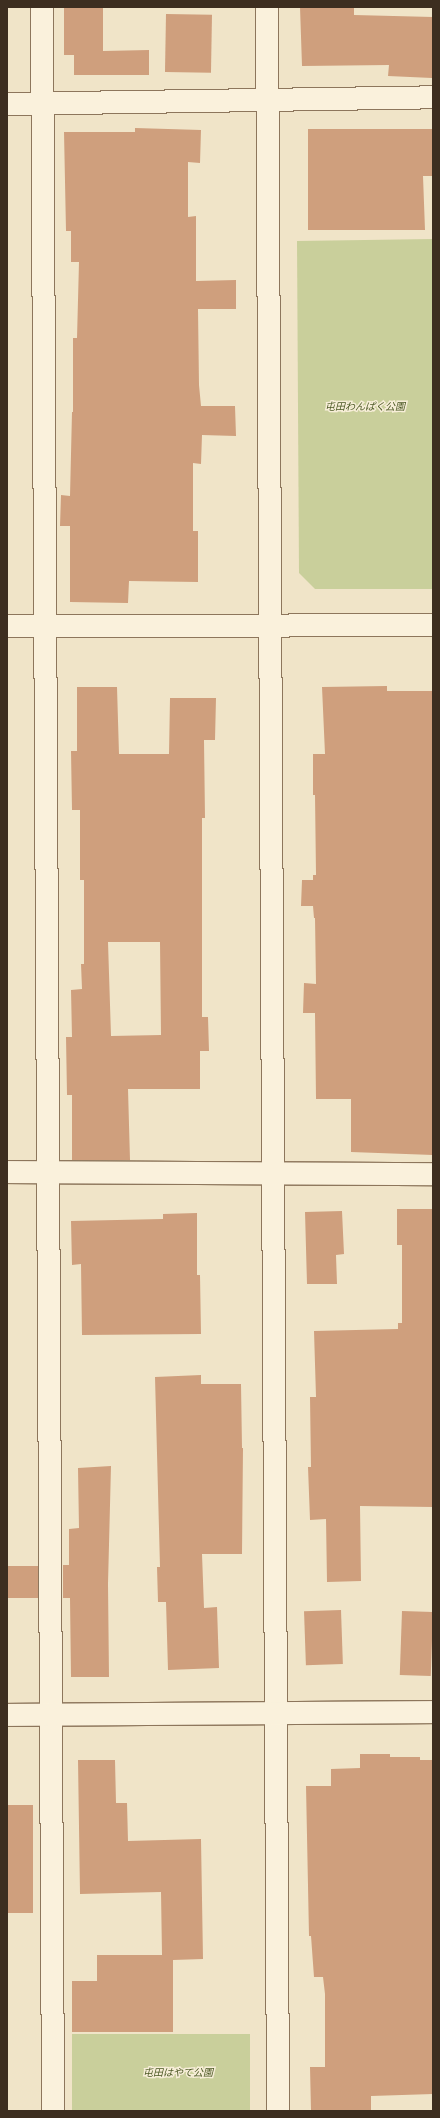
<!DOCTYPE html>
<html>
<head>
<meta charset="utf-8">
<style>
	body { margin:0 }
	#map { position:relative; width:440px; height:2118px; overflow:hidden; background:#f0e4c8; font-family:"Source Serif 4","Noto Sans JP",serif }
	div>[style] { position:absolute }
	.green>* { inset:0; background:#c9cf9b; transform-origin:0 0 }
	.building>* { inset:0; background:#cf9f7d; transform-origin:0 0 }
	.roads { filter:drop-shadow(1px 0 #8d765c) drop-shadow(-1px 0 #8d765c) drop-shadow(0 1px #8d765c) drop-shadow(0 -1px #8d765c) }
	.street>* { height:22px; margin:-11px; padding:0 11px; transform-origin:11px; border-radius:11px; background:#faf1dc }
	span { translate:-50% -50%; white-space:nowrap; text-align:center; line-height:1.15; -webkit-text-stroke:3px #f7eed8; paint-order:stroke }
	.park-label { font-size:10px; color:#4d5a26; font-style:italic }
	.frame { position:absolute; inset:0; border:8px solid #3d2e20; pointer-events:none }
</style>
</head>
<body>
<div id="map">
	<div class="green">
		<div style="clip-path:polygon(433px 239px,433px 589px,315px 589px,299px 573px,297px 241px)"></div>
		<div style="left:250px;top:2034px;width:77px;height:178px;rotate:90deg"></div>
	</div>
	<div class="building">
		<div style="clip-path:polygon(64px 7px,103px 7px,103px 51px,149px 50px,149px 75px,74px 75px,74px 55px,64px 55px)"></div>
		<div style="clip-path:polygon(300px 7px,354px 7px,354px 15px,433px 17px,432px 78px,388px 76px,389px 65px,302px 66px)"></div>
		<div style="left:166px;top:14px;width:46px;height:58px;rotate:1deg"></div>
		<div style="clip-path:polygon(135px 128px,201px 130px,200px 163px,188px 162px,188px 217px,196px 216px,196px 281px,236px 280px,236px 309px,198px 309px,199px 385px,201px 406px,235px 406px,236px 436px,202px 435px,201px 464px,193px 463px,193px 531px,198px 531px,198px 582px,129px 581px,128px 603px,70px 602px,70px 526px,60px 526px,61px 495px,70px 496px,72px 412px,73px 412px,73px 338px,77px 338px,79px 262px,71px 262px,71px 231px,66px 231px,64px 132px,135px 132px)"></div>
		<div style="clip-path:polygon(308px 129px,433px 129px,433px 176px,423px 176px,425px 230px,308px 230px)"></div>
		<div style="clip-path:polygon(387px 686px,387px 691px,433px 691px,433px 1155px,351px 1152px,351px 1099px,316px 1099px,315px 1013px,303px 1013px,304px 983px,316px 984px,315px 918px,314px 918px,313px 906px,301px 906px,302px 880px,313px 880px,313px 875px,316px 875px,315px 795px,313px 795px,313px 754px,325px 754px,322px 687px)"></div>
		<div style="clip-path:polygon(evenodd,77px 687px,117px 687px,119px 754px,169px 754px,170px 698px,216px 698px,215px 740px,204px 740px,205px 818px,202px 818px,202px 1017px,208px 1017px,209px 1051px,200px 1051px,200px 1089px,128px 1089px,130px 1160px,72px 1160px,72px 1095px,67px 1095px,66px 1037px,72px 1037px,71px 990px,82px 989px,81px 964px,84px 964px,84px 880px,80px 880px,80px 810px,72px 810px,71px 751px,77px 751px,77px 687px,108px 942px,160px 942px,161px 1035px,111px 1036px,108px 942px)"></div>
		<div style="clip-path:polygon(397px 1209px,433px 1209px,433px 1507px,360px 1506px,361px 1581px,327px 1582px,326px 1519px,310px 1520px,308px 1467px,311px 1467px,310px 1397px,316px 1397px,314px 1331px,398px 1329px,398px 1323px,402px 1323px,402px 1245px,397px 1245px)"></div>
		<div style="clip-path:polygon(342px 1211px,344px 1254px,336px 1255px,337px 1284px,307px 1284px,305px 1212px)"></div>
		<div style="clip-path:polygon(197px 1213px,197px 1275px,200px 1275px,201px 1334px,82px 1335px,81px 1264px,72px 1265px,71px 1221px,163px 1219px,163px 1214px)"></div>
		<div style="clip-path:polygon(201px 1375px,201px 1384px,241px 1384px,242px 1448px,243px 1448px,242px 1554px,202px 1554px,204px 1608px,217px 1607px,219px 1668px,168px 1670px,166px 1602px,158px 1602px,157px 1567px,160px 1567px,155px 1377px)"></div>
		<div style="clip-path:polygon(111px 1466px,108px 1584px,109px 1677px,71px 1677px,70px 1598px,63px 1598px,63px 1565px,69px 1565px,69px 1529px,79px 1528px,78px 1468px)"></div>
		<div style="left:38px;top:1566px;width:32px;height:31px;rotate:90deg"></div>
		<div style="left:341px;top:1610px;width:54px;height:37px;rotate:88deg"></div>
		<div style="left:402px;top:1611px;width:31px;height:64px;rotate:2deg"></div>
		<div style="clip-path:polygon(360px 1754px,390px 1754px,390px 1757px,420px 1757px,420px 1760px,433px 1760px,433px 2094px,371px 2096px,371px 2111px,311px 2111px,310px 2067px,325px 2067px,325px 1994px,323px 1977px,314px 1977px,311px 1936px,309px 1936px,306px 1786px,331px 1786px,331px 1769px,360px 1768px)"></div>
		<div style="clip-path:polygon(78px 1760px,115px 1760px,116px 1803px,127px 1803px,128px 1841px,201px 1839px,203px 1959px,173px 1960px,173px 2032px,72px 2032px,72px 1981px,97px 1981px,97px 1955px,162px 1955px,161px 1892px,80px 1894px)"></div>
		<div style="left:7px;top:1805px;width:26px;height:108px"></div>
	</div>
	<div class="roads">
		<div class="street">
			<div style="left:42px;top:7px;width:2104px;rotate:89.7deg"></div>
			<div style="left:267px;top:7px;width:2104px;rotate:89.7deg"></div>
			<div style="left:7px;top:104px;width:426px;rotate:-0.9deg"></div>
			<div style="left:7px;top:626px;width:426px;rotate:-0.1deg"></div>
			<div style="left:7px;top:1172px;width:426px;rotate:0.3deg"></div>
			<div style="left:7px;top:1715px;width:426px;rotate:-0.4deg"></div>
		</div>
	</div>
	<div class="park-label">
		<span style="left:365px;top:407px">屯田わんぱく公園</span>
		<span style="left:178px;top:2073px">屯田はやて公園</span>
	</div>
	<div class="frame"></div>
</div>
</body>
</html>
